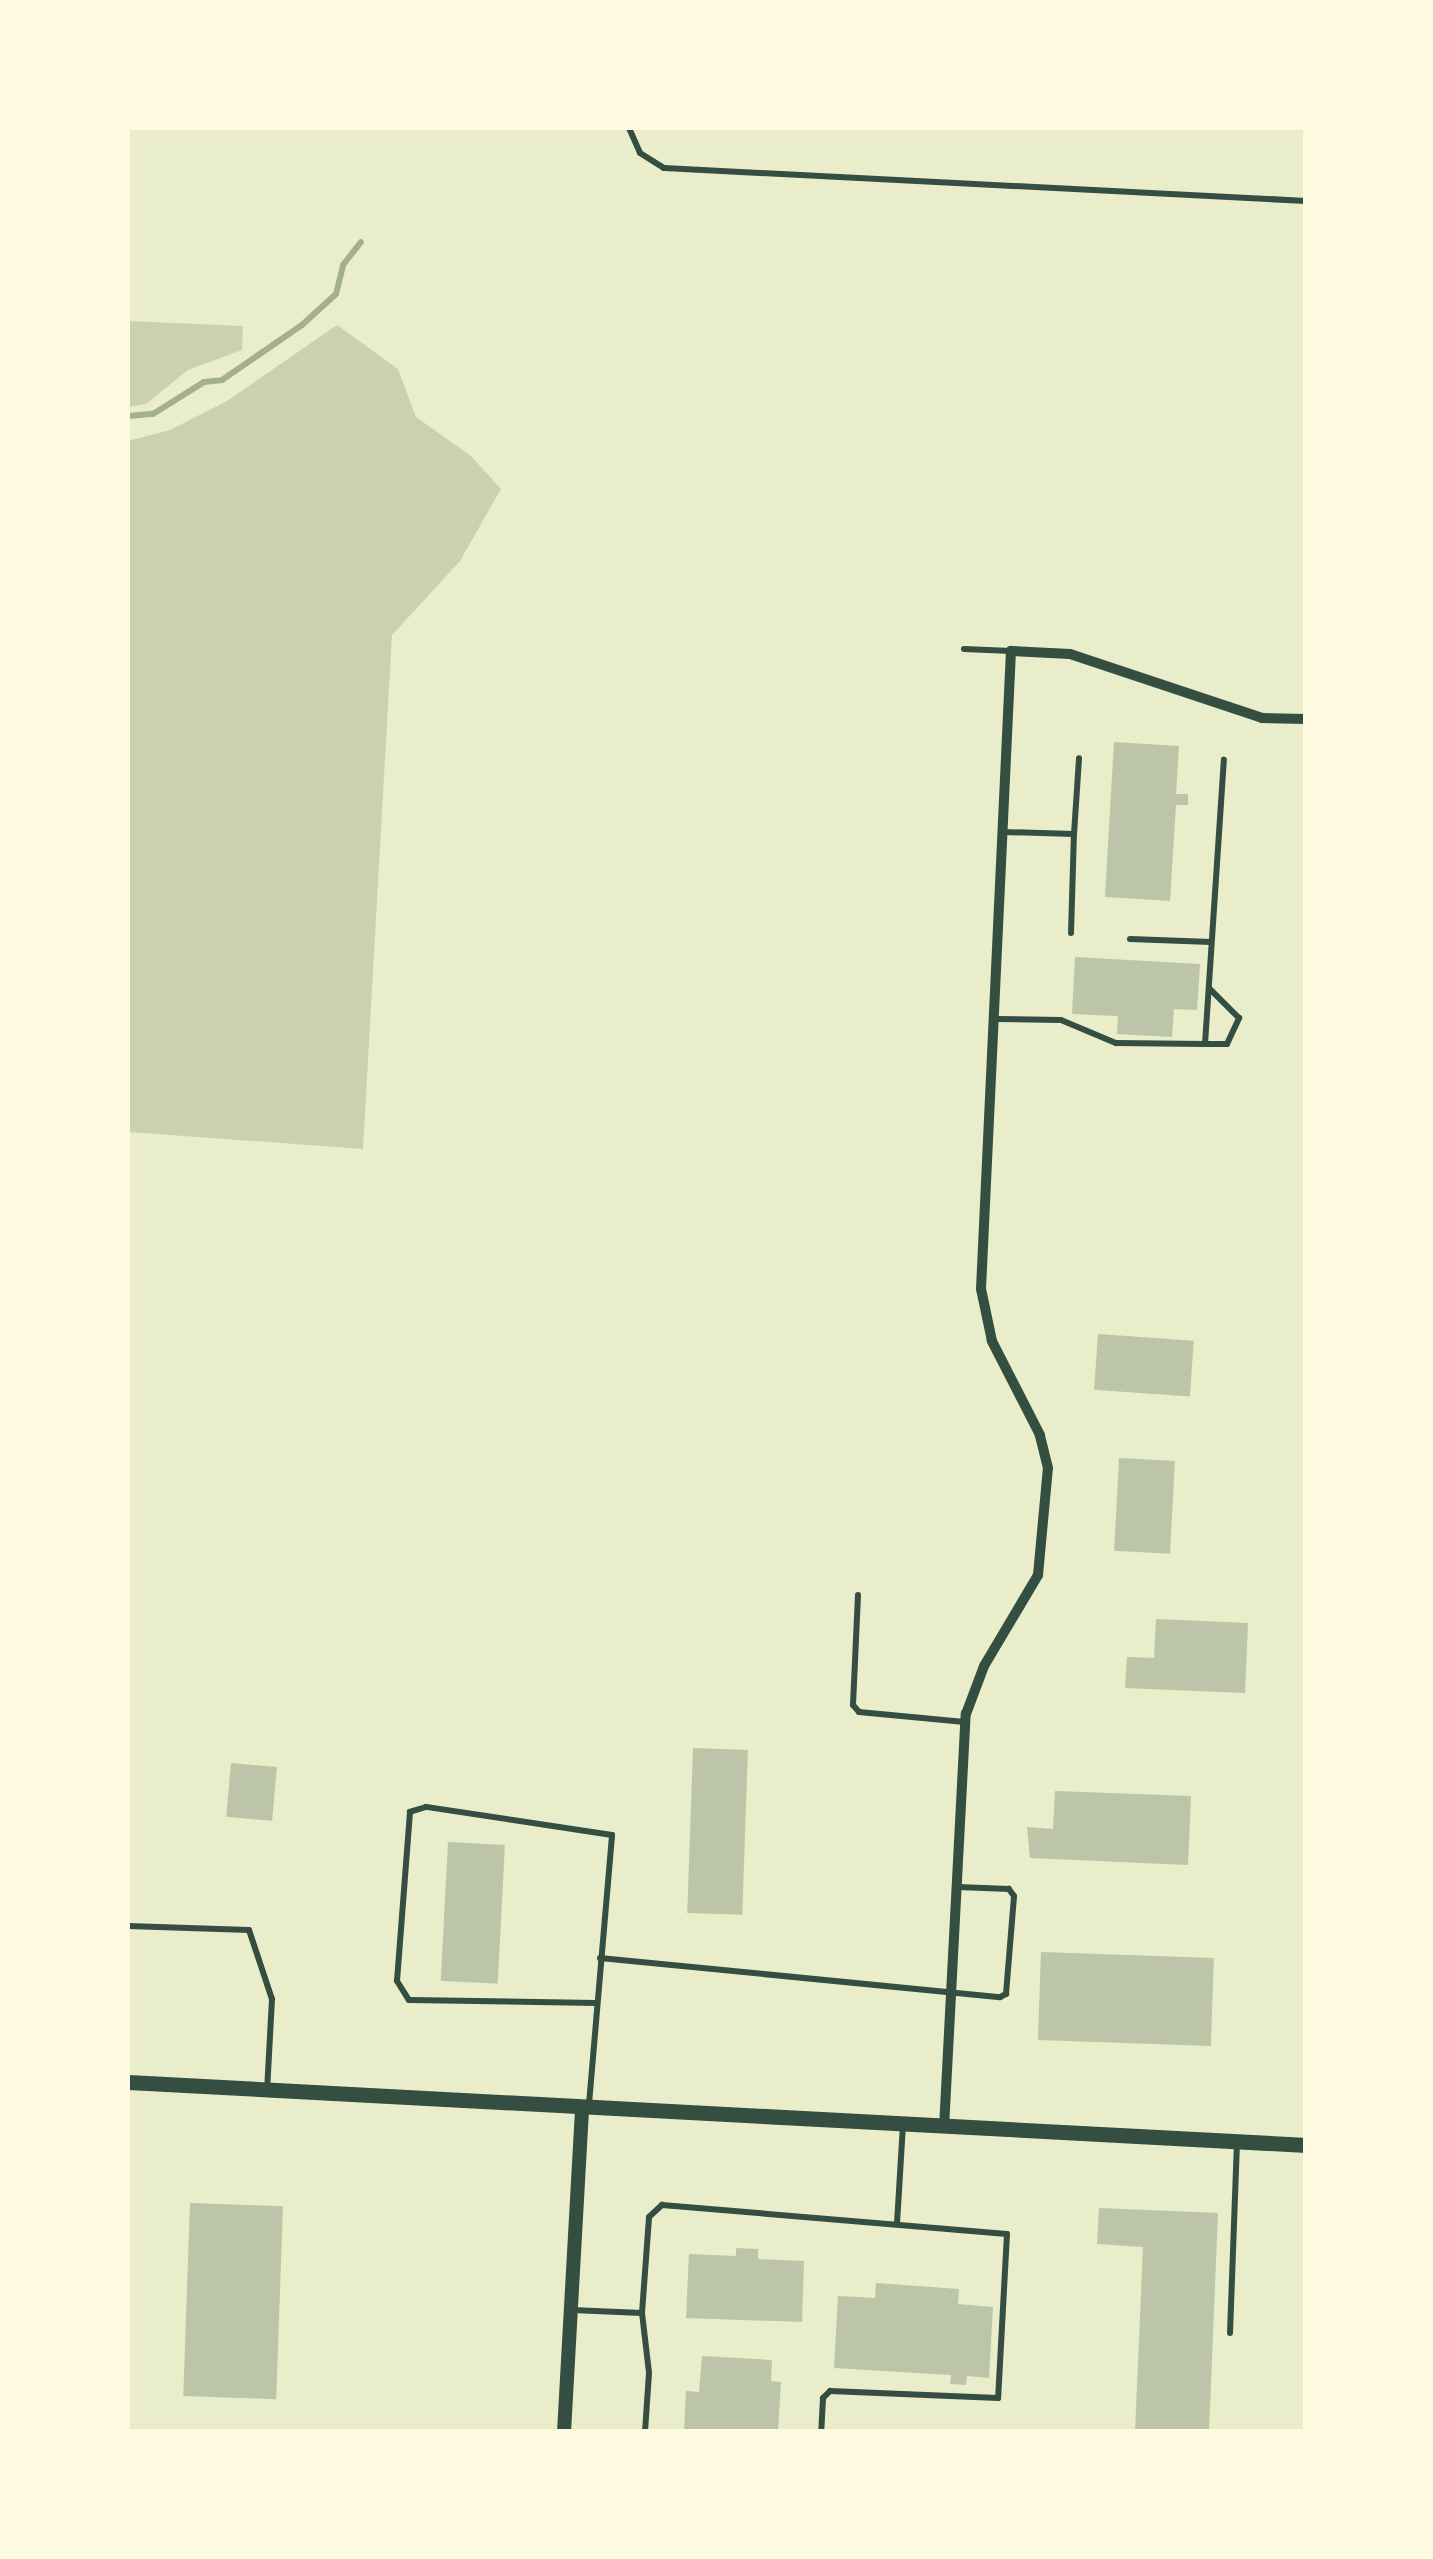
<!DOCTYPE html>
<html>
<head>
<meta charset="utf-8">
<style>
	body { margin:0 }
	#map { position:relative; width:1433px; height:2559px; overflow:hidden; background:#e9edc9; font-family:"Space Grotesk",sans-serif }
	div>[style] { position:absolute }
	.green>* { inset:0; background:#cad2ad }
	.stream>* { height:6px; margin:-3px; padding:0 3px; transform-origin:3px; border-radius:3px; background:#a3b18a }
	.building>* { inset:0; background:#bcc5a7; transform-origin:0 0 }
	.service>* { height:6px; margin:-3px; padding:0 3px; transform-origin:3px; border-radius:3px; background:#344e41 }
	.minor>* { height:10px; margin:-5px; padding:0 5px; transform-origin:5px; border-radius:5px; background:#344e41 }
	.tertiary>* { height:14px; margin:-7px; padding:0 7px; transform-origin:7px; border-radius:7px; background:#344e41 }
	.secondary>* { height:15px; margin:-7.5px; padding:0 7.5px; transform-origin:7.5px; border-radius:7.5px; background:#344e41 }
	span { translate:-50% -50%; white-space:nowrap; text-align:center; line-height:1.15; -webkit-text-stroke:10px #fefae0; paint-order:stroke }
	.frame { position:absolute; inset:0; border:130px solid #fefae0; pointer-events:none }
</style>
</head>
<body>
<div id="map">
	<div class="green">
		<div style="clip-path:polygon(128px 321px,243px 326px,242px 350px,188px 370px,146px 404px,128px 407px)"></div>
		<div style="clip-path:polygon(337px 325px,398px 369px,416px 417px,471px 456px,501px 489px,460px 561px,392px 635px,363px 1149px,128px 1132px,128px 441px,170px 430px,227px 401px)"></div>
	</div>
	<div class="stream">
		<div style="left:128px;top:416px;width:25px;rotate:-5deg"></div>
		<div style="left:153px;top:414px;width:60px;rotate:-32.1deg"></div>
		<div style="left:204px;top:382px;width:18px;rotate:-6deg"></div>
		<div style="left:222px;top:380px;width:97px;rotate:-34.5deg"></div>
		<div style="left:302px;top:325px;width:46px;rotate:-42.4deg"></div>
		<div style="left:336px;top:294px;width:30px;rotate:-76deg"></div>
		<div style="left:343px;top:265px;width:29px;rotate:-52deg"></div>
	</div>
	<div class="building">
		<div style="clip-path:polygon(1114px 742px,1179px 746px,1176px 794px,1188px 794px,1188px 805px,1176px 805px,1170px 901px,1105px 897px)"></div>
		<div style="clip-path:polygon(1075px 957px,1200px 964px,1197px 1010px,1174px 1009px,1172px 1037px,1117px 1034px,1118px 1016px,1072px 1014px)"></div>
		<div style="left:1098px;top:1334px;width:96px;height:56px;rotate:4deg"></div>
		<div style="left:1119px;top:1458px;width:56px;height:93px;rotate:3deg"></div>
		<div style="clip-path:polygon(1156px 1619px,1248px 1623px,1245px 1693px,1125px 1688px,1127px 1657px,1154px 1658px)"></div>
		<div style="left:693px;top:1748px;width:55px;height:165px;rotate:2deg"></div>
		<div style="left:231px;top:1763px;width:46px;height:54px;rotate:5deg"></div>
		<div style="clip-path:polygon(1055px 1791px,1191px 1796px,1188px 1865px,1030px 1858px,1027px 1827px,1053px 1829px)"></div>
		<div style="left:448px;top:1842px;width:57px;height:139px;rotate:3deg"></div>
		<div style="left:1041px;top:1952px;width:173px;height:88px;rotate:2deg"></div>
		<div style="left:190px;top:2203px;width:93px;height:193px;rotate:2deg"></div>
		<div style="clip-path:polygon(1099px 2208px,1218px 2213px,1209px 2432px,1135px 2432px,1143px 2247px,1097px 2244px)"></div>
		<div style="clip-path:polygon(736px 2248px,758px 2249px,758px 2259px,804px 2261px,802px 2322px,686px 2318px,689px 2254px,736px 2256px)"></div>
		<div style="clip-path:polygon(876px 2283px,959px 2289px,958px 2304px,993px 2307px,989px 2378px,967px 2376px,966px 2385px,950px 2384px,951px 2375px,834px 2368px,838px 2296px,875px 2298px)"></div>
		<div style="clip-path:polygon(702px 2356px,772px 2360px,771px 2381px,781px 2382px,778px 2432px,684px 2432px,686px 2391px,699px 2392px)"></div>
	</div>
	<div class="service">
		<div style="left:629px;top:128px;width:27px;rotate:66deg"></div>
		<div style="left:640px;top:153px;width:28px;rotate:32deg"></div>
		<div style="left:664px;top:168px;width:643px;rotate:2.94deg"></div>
		<div style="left:964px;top:649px;width:47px;rotate:2.4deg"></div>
		<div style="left:1003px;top:832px;width:71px;rotate:1.6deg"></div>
		<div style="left:1074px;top:834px;width:76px;rotate:-86.2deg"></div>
		<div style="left:1071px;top:933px;width:99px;rotate:-88.3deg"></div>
		<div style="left:1130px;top:939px;width:81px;rotate:2.1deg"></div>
		<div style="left:995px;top:1019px;width:66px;rotate:0.9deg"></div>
		<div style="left:1061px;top:1020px;width:60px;rotate:22.7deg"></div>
		<div style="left:1116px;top:1043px;width:89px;rotate:0.6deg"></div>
		<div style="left:1205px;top:1044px;width:285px;rotate:-86.2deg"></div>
		<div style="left:1205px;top:1044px;width:22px"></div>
		<div style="left:1227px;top:1044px;width:29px;rotate:-65deg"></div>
		<div style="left:1239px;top:1018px;width:41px;rotate:-135deg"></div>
		<div style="left:858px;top:1595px;width:110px;rotate:92.6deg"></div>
		<div style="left:853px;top:1705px;width:9px;rotate:49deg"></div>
		<div style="left:859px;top:1712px;width:106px;rotate:5.4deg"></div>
		<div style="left:128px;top:1926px;width:121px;rotate:1.9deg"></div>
		<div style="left:249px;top:1930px;width:73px;rotate:71.6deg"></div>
		<div style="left:272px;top:1999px;width:91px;rotate:93.1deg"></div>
		<div style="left:600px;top:1958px;width:402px;rotate:5.6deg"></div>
		<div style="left:1000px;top:1997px;width:7px;rotate:-27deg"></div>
		<div style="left:1006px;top:1994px;width:98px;rotate:-85.3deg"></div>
		<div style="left:1014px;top:1896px;width:9px;rotate:-126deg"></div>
		<div style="left:1009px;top:1889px;width:51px;rotate:-177.8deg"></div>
		<div style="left:589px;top:2104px;width:270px;rotate:-85.1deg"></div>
		<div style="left:612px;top:1835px;width:188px;rotate:-171.4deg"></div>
		<div style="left:426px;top:1807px;width:17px;rotate:163deg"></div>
		<div style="left:410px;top:1812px;width:169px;rotate:94.4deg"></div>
		<div style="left:397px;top:1981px;width:22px;rotate:58deg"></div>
		<div style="left:409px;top:2000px;width:187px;rotate:0.9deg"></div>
		<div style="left:897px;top:2223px;width:97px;rotate:-86.5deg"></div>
		<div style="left:572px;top:2310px;width:70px;rotate:2.5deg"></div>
		<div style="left:642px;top:2313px;width:96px;rotate:-85.8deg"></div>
		<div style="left:649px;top:2217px;width:18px;rotate:-43deg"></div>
		<div style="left:662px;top:2205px;width:346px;rotate:4.8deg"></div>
		<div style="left:1007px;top:2234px;width:164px;rotate:93.1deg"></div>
		<div style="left:998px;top:2398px;width:168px;rotate:-177.6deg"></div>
		<div style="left:830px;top:2391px;width:10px;rotate:135deg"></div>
		<div style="left:823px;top:2398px;width:34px;rotate:93deg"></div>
		<div style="left:642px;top:2313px;width:60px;rotate:83.3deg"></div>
		<div style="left:649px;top:2373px;width:59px;rotate:93.9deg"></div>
		<div style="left:1230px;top:2333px;width:189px;rotate:-87.9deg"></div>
	</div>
	<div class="minor">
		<div style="left:944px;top:2128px;width:415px;rotate:-87deg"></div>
		<div style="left:966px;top:1714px;width:51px;rotate:-69.4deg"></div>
		<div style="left:984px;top:1666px;width:106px;rotate:-59.3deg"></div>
		<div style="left:1038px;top:1575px;width:107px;rotate:-84.7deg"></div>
		<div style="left:1048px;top:1468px;width:34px;rotate:-104deg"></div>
		<div style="left:1040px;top:1435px;width:106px;rotate:-117.1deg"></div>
		<div style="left:992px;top:1341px;width:53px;rotate:-101.9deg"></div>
		<div style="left:981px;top:1289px;width:639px;rotate:-87.31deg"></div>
		<div style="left:1011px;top:651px;width:59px;rotate:2.9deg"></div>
		<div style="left:1070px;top:654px;width:202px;rotate:18.4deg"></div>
		<div style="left:1262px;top:718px;width:44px;rotate:1.3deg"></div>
	</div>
	<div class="tertiary">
		<div style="left:564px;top:2432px;width:323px;rotate:-86.8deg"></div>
	</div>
	<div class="secondary">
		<div style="left:128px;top:2082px;width:1180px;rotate:3.06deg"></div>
	</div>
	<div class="frame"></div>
</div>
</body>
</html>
